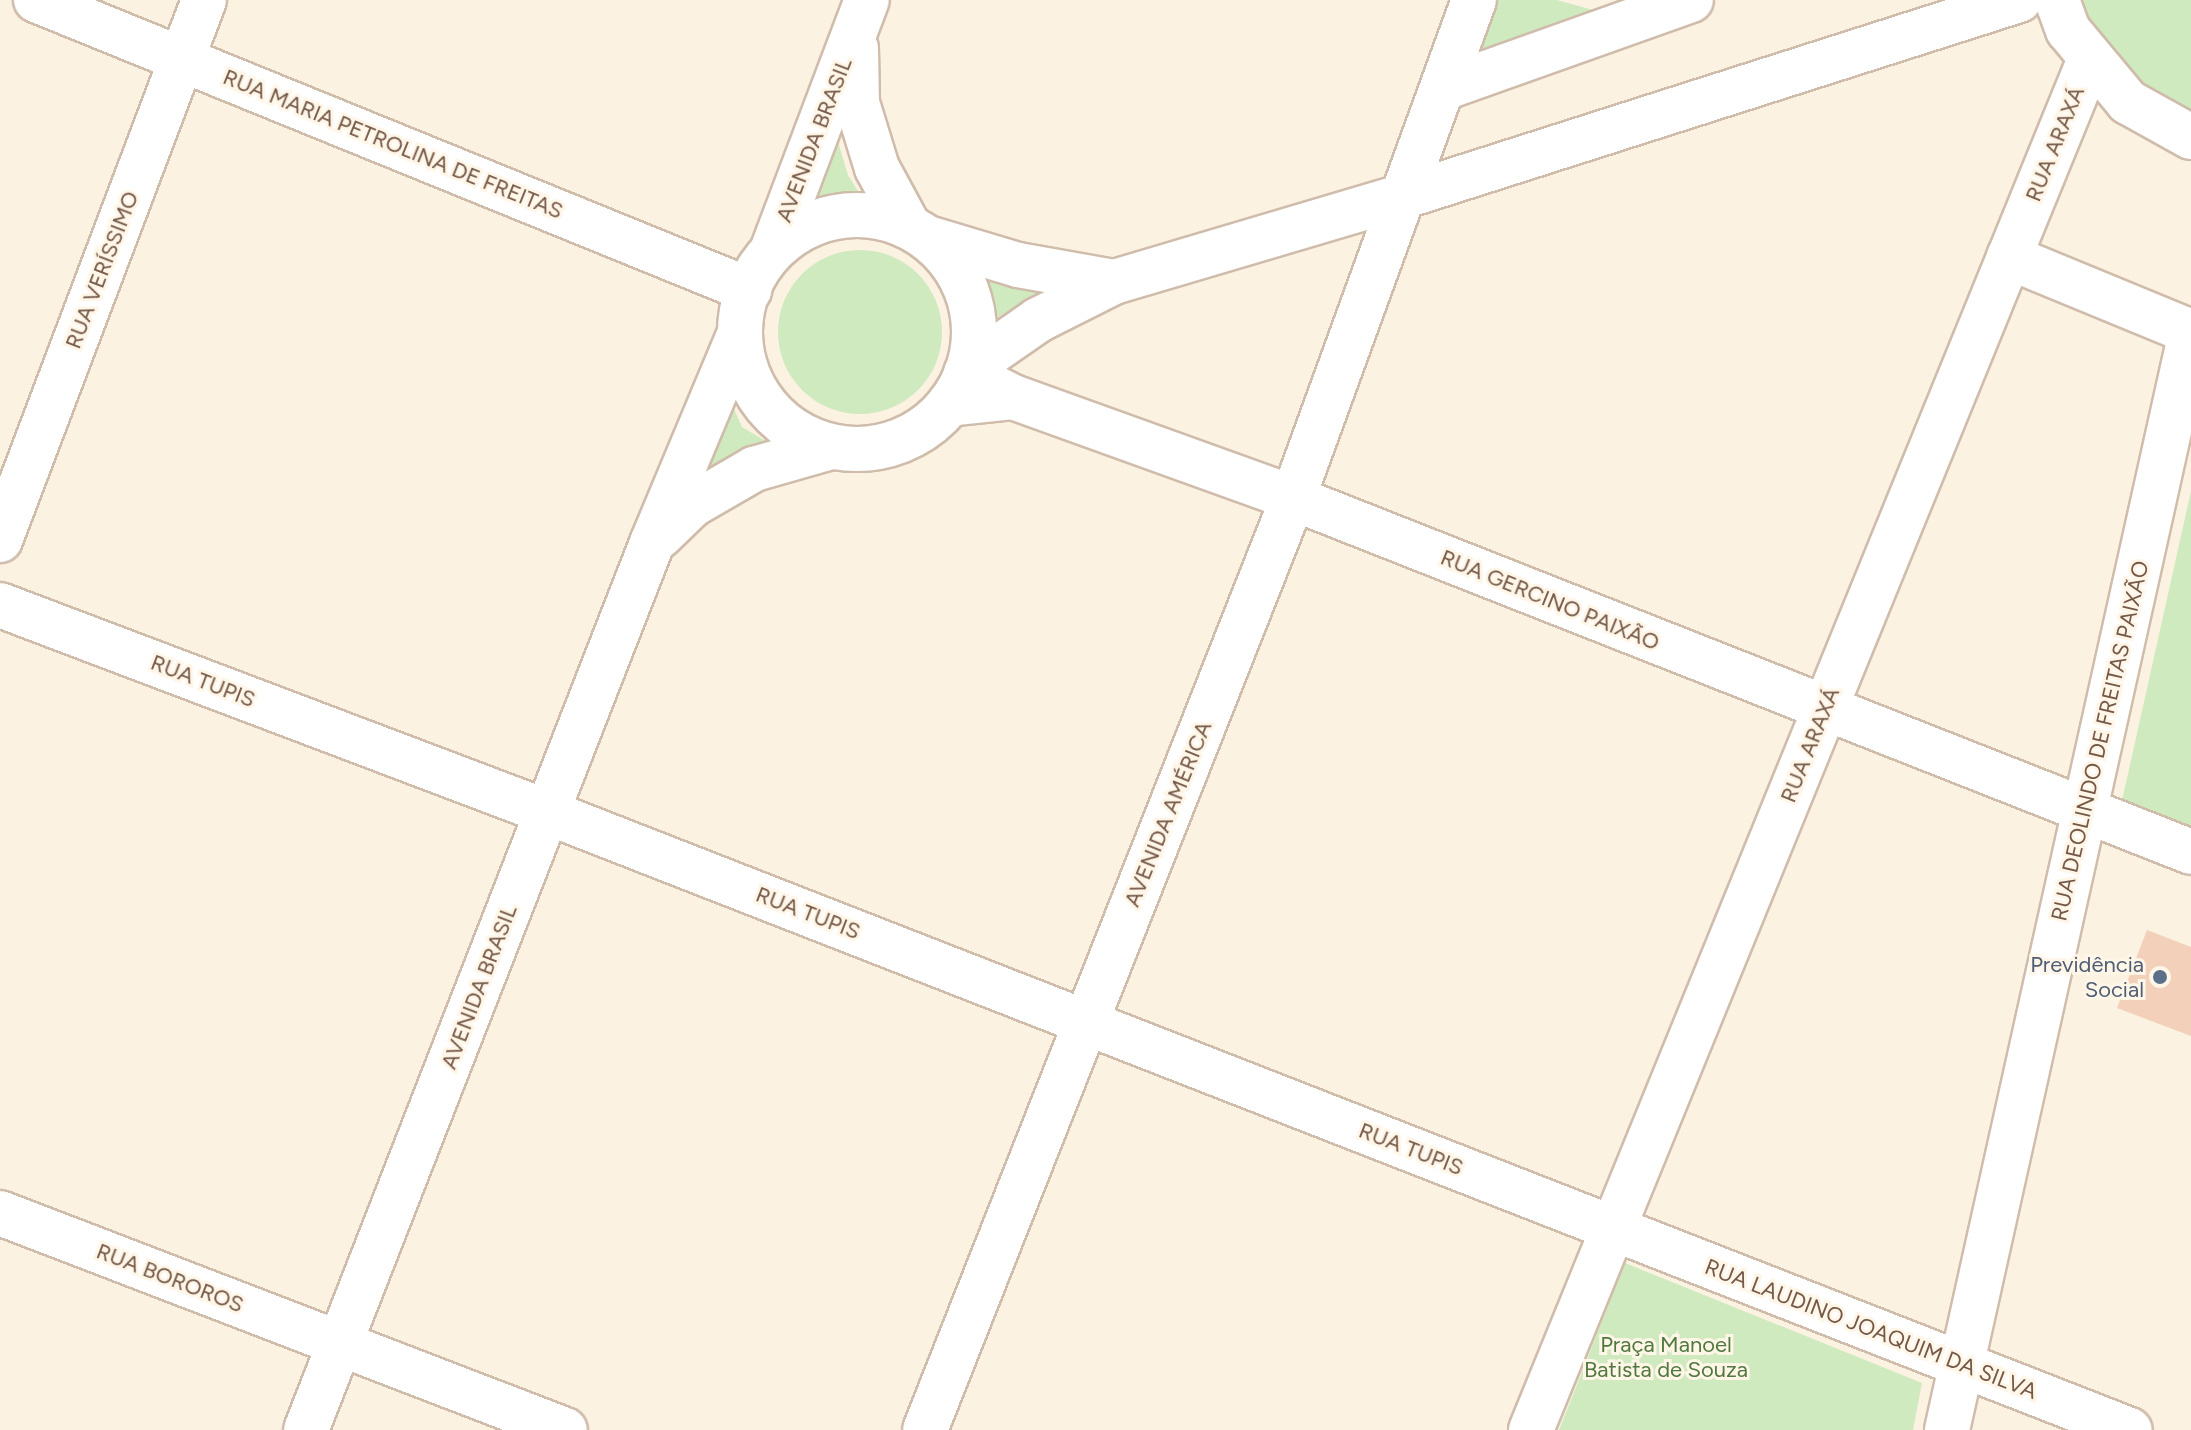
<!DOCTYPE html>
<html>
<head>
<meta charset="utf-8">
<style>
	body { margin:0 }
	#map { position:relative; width:2191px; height:1430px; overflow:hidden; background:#fcf2e2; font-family:Figtree,sans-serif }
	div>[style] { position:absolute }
	.green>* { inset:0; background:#d0eac0 }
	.round { border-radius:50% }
	.building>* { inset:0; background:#f2d0b9 }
	.roads { filter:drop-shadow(2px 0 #cfbcab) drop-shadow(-2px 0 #cfbcab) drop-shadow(0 2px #cfbcab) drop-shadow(0 -2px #cfbcab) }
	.minor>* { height:44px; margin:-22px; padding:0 22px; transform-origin:22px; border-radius:22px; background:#fff }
	.tertiary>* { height:44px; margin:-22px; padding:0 22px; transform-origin:22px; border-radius:22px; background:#fff }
	.secondary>* { height:44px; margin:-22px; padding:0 22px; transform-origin:22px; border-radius:22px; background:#fff }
	.secondary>.ring { margin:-22px; padding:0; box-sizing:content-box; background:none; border:44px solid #fff; border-radius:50% }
	.dots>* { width:22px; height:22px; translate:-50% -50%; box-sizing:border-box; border:4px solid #fff6e8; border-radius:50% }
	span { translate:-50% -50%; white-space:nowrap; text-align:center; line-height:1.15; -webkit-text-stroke:6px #fff6e8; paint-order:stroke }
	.street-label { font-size:22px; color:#745848 }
	.service-label { font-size:22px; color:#4e5e75 }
	.right { translate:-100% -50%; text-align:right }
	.park-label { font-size:22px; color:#507940 }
</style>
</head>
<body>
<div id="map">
	<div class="green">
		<div style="clip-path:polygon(1497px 0,1557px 0,1611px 15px,1478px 54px)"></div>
		<div style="clip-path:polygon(2062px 0,2191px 0,2191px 133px,2179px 131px)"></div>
		<div style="clip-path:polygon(839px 115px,839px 145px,848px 175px,864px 201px,830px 195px,813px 201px)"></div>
		<div class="round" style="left:778px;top:250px;width:164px;height:164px"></div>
		<div style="clip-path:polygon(970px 272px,1049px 287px,981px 327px,984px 306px)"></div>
		<div style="clip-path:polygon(727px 393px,742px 427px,771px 444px,736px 453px,689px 487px)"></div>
		<div style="clip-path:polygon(2191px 491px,2191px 832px,2121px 805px)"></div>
		<div style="clip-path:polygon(1625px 1263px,1922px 1383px,1913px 1430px,1559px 1430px)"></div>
	</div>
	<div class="building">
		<div style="clip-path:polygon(2147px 930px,2191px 947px,2191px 1036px,2117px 1008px)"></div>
	</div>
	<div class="roads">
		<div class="minor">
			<div style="left:36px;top:0;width:770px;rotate:22.13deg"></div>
			<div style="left:1444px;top:88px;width:262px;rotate:-19.6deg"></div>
			<div style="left:2009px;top:257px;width:197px;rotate:22.4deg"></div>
			<div style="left:966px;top:373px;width:53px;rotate:27.1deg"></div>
			<div style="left:1013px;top:397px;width:298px;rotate:19.8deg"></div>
			<div style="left:1293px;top:498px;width:965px;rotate:21.51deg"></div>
			<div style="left:949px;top:404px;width:64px;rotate:-6.2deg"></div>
			<div style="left:0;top:540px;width:577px;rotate:-69.3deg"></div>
			<div style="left:0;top:605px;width:585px;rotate:20.73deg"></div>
			<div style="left:547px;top:812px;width:1699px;rotate:21.33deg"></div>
			<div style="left:0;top:1213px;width:605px;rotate:21.01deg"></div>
			<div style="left:925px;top:1430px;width:1002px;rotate:-68.45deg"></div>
			<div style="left:1293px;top:498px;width:530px;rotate:-70.03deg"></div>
			<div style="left:1531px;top:1430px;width:1481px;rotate:-67.82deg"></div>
		</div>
		<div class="tertiary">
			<div style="left:660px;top:536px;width:45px;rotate:-44.1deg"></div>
			<div style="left:692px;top:505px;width:72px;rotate:-30.1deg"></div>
			<div style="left:754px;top:469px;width:80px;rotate:-15.9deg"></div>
			<div style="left:306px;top:1430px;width:952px;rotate:-68.69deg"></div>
			<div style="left:652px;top:543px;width:225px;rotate:-67.3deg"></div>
			<div style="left:1947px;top:1430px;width:1125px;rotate:-77.47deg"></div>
		</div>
		<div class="secondary">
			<div style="left:2057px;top:0;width:32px;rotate:70deg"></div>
			<div style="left:2068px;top:30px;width:94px;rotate:50.2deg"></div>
			<div style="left:2128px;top:102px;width:72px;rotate:29.1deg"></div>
			<div style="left:856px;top:48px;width:55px;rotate:89deg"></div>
			<div style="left:857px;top:103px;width:68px;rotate:72.9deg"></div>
			<div style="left:877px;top:168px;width:65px;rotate:61.5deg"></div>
			<div class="ring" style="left:740px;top:215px;width:190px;height:190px"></div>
			<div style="left:928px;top:238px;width:94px;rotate:16.7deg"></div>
			<div style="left:1018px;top:265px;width:97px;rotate:10deg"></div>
			<div style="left:772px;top:251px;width:268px;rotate:-69.3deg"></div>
			<div style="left:969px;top:368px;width:84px;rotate:-34.8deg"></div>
			<div style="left:1038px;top:320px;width:85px;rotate:-26.6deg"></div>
			<div style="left:1114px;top:282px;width:303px;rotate:-16.5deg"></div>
			<div style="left:1405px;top:196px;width:645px;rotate:-17.7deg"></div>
		</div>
	</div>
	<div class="dots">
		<div style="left:2160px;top:977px;background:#5c6f8a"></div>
	</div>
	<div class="street-label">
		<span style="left:814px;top:140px;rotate:-69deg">AVENIDA BRASIL</span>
		<span style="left:393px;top:144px;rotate:22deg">RUA MARIA PETROLINA DE FREITAS</span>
		<span style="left:2055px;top:144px;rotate:-68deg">RUA ARAXÁ</span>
		<span style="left:102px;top:270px;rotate:-69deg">RUA VERÍSSIMO</span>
		<span style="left:1550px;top:600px;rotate:22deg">RUA GERCINO PAIXÃO</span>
		<span style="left:203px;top:681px;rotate:21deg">RUA TUPIS</span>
		<span style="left:2100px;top:741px;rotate:-77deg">RUA DEOLINDO DE FREITAS PAIXÃO</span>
		<span style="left:1810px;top:745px;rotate:-68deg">RUA ARAXÁ</span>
		<span style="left:1168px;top:814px;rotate:-68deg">AVENIDA AMÉRICA</span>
		<span style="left:808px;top:913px;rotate:21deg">RUA TUPIS</span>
		<span style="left:479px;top:987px;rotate:-69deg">AVENIDA BRASIL</span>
		<span style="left:1411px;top:1149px;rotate:21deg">RUA TUPIS</span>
		<span style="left:170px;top:1278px;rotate:21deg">RUA BOROROS</span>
		<span style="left:1871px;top:1329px;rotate:21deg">RUA LAUDINO JOAQUIM DA SILVA</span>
	</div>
	<div class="service-label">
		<span class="right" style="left:2144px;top:977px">Previdência<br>Social</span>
	</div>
	<div class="park-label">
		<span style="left:1666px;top:1357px">Praça Manoel<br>Batista de Souza</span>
	</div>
</div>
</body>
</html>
